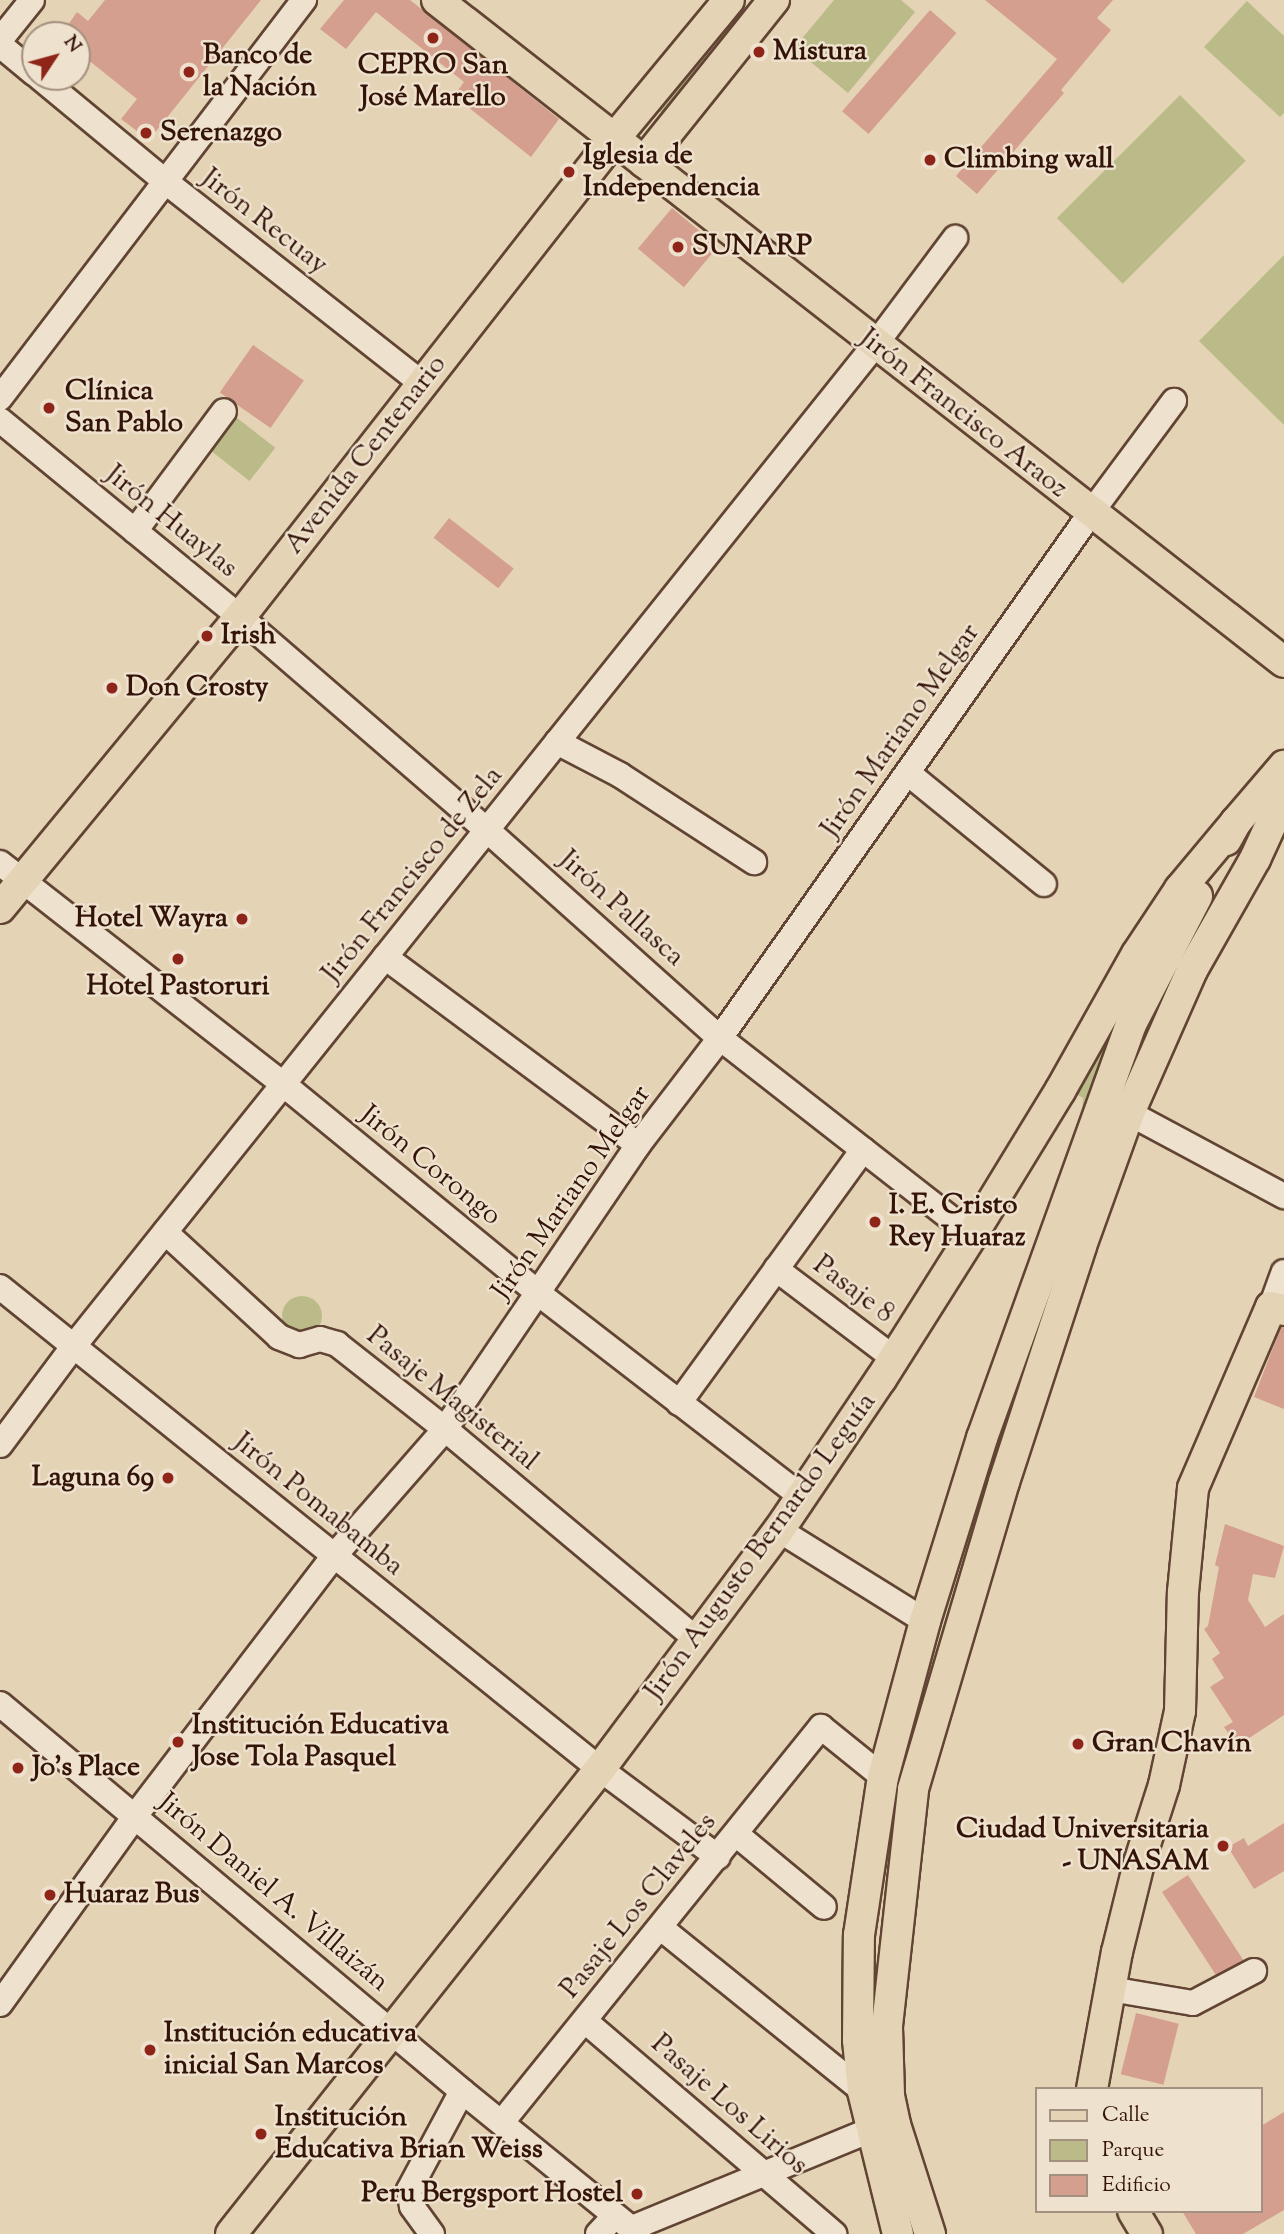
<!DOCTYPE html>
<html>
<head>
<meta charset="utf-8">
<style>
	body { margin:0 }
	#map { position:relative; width:1284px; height:2234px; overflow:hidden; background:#e5d3b5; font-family:"Sorts Mill Goudy",serif }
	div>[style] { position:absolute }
	.green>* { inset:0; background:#bbbb89; transform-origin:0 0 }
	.round { border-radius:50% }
	.building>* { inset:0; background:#d49f8e; transform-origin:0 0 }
	.roads { filter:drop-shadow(2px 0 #614433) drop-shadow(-2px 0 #614433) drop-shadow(0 2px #614433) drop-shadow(0 -2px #614433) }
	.minor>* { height:24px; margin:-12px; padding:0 12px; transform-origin:12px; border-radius:12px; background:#eee2cf }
	.major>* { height:30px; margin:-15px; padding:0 15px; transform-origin:15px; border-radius:15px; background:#e5d3b5 }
	.dots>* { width:19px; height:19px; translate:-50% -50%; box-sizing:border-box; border:4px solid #eee2cf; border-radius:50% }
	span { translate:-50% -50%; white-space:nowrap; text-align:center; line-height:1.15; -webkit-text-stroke:5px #eee2cf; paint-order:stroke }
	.poi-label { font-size:28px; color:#351408; font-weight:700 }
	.left { translate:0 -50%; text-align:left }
	.right { translate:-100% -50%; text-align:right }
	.street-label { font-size:28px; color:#351408 }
	.legend { position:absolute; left:1035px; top:2087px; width:228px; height:126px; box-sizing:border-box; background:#eee2cf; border:2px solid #a4907f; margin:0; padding:9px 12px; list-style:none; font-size:21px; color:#351408 }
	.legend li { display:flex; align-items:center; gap:14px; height:35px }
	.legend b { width:35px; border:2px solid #a4907f }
	.north { position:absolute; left:21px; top:21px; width:70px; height:70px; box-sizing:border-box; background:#eee2cf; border:2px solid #a4907f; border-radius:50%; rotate:54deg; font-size:19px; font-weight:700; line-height:28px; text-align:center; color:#351408 }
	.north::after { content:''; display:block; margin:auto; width:24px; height:32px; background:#8f2418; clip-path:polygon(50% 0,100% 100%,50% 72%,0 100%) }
</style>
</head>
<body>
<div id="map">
	<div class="green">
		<div style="clip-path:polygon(834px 0,901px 0,915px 12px,848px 93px,794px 48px)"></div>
		<div style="clip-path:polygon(1247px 1px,1284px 36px,1284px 113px,1280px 117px,1204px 47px)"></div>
		<div style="left:701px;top:47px;width:14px;height:76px;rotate:39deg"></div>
		<div style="left:1180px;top:95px;width:93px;height:174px;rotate:45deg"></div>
		<div style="clip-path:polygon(1284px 255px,1284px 425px,1199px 341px)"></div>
		<div style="left:232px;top:414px;width:55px;height:42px;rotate:38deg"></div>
		<div style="clip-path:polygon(1127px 993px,1094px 1115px,1082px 1112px,1083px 1098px,1076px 1094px)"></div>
		<div class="round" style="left:282px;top:1296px;width:40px;height:40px"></div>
	</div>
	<div class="building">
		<div style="clip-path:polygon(105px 0,261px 0,149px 140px,121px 119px,137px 99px,77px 51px,77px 35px,61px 35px,77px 12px,88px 21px)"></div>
		<div style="clip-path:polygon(344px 0,410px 0,559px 119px,531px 157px,454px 96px,464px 82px,376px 12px,346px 49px,320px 29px)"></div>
		<div style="clip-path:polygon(985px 0,1113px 0,1097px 18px,1111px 30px,1061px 90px,1064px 93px,977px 194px,956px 176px,1057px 59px)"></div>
		<div style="left:930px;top:10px;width:35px;height:134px;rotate:41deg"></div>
		<div style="left:672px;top:208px;width:60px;height:53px;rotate:40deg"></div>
		<div style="left:253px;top:345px;width:62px;height:58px;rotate:35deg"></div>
		<div style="left:449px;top:518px;width:82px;height:25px;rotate:38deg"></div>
		<div style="clip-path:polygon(1281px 1327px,1284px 1327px,1284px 1409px,1254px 1397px)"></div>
		<div style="clip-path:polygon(1225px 1524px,1284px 1546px,1275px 1578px,1253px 1574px,1248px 1600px,1265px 1627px,1284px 1614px,1284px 1715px,1237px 1746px,1224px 1727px,1233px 1722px,1210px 1687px,1224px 1678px,1212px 1659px,1220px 1653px,1204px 1629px,1208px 1626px,1219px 1567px,1215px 1565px)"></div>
		<div style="clip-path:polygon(1284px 1823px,1284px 1871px,1254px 1889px,1228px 1847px,1244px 1838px,1248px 1846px)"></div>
		<div style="left:1188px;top:1875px;width:102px;height:31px;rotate:57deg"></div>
		<div style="left:1136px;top:2013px;width:44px;height:63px;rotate:14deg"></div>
		<div style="clip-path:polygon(1284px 2112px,1284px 2210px,1243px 2234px,1196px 2234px,1182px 2211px,1261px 2211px,1261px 2126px)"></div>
	</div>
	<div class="roads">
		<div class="minor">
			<div style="left:0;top:40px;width:51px;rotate:-51.3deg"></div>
			<div style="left:0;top:45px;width:45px;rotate:39.6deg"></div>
			<div style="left:39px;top:77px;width:165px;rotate:39.6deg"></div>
			<div style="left:166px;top:182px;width:327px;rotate:38.2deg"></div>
			<div style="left:0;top:398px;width:501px;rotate:-52.63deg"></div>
			<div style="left:0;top:420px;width:310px;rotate:39.4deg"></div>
			<div style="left:240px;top:617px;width:326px;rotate:40.8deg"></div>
			<div style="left:487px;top:830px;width:312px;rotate:41.8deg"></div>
			<div style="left:720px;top:1038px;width:320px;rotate:38deg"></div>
			<div style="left:135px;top:531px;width:149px;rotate:-53.4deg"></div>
			<div style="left:557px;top:742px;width:71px;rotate:27.6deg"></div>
			<div style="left:620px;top:775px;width:160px;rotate:33deg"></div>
			<div style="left:909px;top:774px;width:174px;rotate:39.2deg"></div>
			<div style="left:0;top:863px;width:359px;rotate:38deg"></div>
			<div style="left:283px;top:1084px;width:330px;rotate:39.3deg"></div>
			<div style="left:538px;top:1293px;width:334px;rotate:37.7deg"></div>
			<div style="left:385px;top:957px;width:315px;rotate:36.6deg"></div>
			<div style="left:1129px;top:1113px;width:176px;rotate:28.2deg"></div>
			<div style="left:165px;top:1232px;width:155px;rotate:42.6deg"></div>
			<div style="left:279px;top:1337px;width:22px;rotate:22deg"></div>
			<div style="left:299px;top:1345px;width:22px;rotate:-16deg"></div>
			<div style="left:320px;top:1339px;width:18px;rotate:16deg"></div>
			<div style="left:337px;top:1344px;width:137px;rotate:38.2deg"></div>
			<div style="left:445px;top:1429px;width:326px;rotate:39.9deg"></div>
			<div style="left:776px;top:1269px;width:149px;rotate:37.1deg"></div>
			<div style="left:0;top:1287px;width:770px;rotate:38.78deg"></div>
			<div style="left:600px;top:1769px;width:147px;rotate:36.7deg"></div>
			<div style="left:1271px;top:1307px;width:37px;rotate:-70deg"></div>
			<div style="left:679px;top:1403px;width:313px;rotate:-54deg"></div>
			<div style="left:0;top:1445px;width:122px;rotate:-53.3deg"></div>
			<div style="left:73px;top:1347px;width:1283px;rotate:-51.33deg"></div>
			<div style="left:875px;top:345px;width:134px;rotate:-53.2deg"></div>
			<div style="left:779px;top:1530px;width:172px;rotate:31.9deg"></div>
			<div style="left:0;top:1704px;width:603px;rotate:39.95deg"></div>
			<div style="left:462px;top:2091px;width:227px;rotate:39.1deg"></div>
			<div style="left:736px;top:1834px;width:114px;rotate:39.7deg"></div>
			<div style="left:661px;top:1928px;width:260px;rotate:38.9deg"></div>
			<div style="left:863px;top:2091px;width:12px;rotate:9deg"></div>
			<div style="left:1110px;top:1989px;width:84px;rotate:9.6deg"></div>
			<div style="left:1193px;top:2003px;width:69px;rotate:-27.7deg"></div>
			<div style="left:0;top:2004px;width:231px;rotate:-54.3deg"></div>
			<div style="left:135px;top:1816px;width:327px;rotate:-52.6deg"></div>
			<div style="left:334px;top:1556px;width:169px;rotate:-48.8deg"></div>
			<div style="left:445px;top:1429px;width:343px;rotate:-55.8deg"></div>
			<div style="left:638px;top:1145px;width:135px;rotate:-52.5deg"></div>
			<div style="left:720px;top:1038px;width:641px;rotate:-54.77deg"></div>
			<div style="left:1090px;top:514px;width:141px;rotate:-53.4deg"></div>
			<div style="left:585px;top:2021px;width:328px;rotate:40.5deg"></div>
			<div style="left:502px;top:2122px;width:508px;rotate:-51.08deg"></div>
			<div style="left:821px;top:1727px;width:80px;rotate:38.9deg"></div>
			<div style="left:632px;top:2228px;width:261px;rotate:-22.3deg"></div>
			<div style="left:873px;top:2129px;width:18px;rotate:-13deg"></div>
			<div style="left:432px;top:2234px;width:34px;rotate:-126deg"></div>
			<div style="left:412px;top:2206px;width:16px;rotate:-101deg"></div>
			<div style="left:409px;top:2190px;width:112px;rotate:-61.8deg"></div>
			<div style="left:598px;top:2234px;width:25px;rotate:-47deg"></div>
		</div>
		<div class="major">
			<div style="left:437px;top:0;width:1075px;rotate:38.01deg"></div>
			<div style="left:644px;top:162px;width:208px;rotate:-51.3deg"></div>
			<div style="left:1226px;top:840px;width:21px;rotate:-61deg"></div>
			<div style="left:1236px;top:822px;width:74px;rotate:-49.4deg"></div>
			<div style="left:0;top:908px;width:377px;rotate:-50.5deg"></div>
			<div style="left:240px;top:617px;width:607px;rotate:-51.96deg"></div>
			<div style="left:614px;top:139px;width:180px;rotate:-50.4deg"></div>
			<div style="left:1092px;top:2089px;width:139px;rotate:-79.7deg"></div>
			<div style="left:1117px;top:1952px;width:92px;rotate:-76.1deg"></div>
			<div style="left:1139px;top:1863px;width:82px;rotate:-72.2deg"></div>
			<div style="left:1164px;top:1785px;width:76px;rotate:-77.8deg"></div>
			<div style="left:1180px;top:1711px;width:119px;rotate:-88.6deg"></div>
			<div style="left:1183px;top:1592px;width:104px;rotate:-84.5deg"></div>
			<div style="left:1193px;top:1488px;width:197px;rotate:-66.7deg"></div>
			<div style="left:1271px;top:1307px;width:13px;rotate:13deg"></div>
			<div style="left:1133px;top:2211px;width:27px;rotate:59deg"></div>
			<div style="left:231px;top:2234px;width:594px;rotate:-51.57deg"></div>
			<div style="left:600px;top:1769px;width:299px;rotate:-53.2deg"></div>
			<div style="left:779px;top:1530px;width:182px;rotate:-56deg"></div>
			<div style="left:881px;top:1379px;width:170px;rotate:-57.7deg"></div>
			<div style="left:972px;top:1235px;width:169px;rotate:-58.6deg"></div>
			<div style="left:1060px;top:1091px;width:157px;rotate:-60.7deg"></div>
			<div style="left:1137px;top:954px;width:78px;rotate:-56.5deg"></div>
			<div style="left:1180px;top:889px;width:87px;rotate:-50.1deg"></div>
			<div style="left:898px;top:2234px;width:147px;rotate:-103.8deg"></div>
			<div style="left:863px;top:2091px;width:51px;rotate:-95.6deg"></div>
			<div style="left:858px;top:2040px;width:105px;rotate:-89.5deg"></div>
			<div style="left:859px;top:1935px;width:160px;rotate:-81.4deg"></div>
			<div style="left:883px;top:1777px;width:162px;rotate:-74.9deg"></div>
			<div style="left:925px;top:1621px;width:192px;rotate:-72.7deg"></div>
			<div style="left:982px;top:1438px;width:440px;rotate:-70.2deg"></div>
			<div style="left:1131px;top:1024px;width:144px;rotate:-62.7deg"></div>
			<div style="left:930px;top:2234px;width:115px;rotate:-107.7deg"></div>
			<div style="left:895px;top:2124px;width:30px;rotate:-102deg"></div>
			<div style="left:889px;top:2095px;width:69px;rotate:-91.7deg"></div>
			<div style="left:887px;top:2026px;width:238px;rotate:-83.7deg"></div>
			<div style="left:913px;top:1789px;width:320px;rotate:-73.5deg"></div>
			<div style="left:1004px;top:1482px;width:248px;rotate:-71.9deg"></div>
			<div style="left:1081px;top:1246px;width:141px;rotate:-70.2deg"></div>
			<div style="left:1129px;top:1113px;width:156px;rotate:-66.2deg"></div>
			<div style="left:1192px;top:970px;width:128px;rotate:-60.4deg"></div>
			<div style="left:1255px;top:859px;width:69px;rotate:-65.3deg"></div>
		</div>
	</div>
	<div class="dots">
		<div style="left:433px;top:38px;background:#8f2418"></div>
		<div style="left:759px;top:52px;background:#8f2418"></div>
		<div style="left:189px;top:72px;background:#8f2418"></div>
		<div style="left:146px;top:133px;background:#8f2418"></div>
		<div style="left:930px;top:160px;background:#8f2418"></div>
		<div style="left:569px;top:172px;background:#8f2418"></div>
		<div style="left:678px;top:247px;background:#8f2418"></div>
		<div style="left:49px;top:408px;background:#8f2418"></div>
		<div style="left:207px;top:636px;background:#8f2418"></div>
		<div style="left:112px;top:688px;background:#8f2418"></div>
		<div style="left:242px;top:919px;background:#8f2418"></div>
		<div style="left:178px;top:959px;background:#8f2418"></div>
		<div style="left:875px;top:1222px;background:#8f2418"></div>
		<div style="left:168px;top:1478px;background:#8f2418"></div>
		<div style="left:178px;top:1742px;background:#8f2418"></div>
		<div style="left:1078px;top:1744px;background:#8f2418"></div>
		<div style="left:18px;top:1768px;background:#8f2418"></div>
		<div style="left:1223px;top:1846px;background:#8f2418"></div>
		<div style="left:50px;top:1895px;background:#8f2418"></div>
		<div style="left:150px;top:2050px;background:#8f2418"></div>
		<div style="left:261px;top:2134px;background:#8f2418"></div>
		<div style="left:637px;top:2194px;background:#8f2418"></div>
	</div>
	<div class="poi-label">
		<span class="left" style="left:773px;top:52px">Mistura</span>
		<span class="left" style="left:203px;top:72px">Banco de<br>la Nación</span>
		<span style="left:433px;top:82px">CEPRO San<br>José Marello</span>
		<span class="left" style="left:160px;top:133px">Serenazgo</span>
		<span class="left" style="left:583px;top:172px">Iglesia de<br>Independencia</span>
		<span class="left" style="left:944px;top:160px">Climbing wall</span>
		<span class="left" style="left:692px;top:247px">SUNARP</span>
		<span class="left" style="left:65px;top:408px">Clínica<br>San Pablo</span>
		<span class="left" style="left:221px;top:636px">Irish</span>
		<span class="left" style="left:126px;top:688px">Don Crosty</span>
		<span class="right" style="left:228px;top:919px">Hotel Wayra</span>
		<span style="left:178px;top:987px">Hotel Pastoruri</span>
		<span class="left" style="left:889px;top:1222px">I. E. Cristo<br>Rey Huaraz</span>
		<span class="right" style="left:154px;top:1478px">Laguna 69</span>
		<span class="left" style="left:192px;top:1742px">Institución Educativa<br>Jose Tola Pasquel</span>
		<span class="left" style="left:1092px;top:1744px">Gran Chavín</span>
		<span class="left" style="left:32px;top:1768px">Jo's Place</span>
		<span class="right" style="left:1209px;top:1846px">Ciudad Universitaria<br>- UNASAM</span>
		<span class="left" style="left:64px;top:1895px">Huaraz Bus</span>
		<span class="left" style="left:164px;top:2050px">Institución educativa<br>inicial San Marcos</span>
		<span class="left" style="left:275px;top:2134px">Institución<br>Educativa Brian Weiss</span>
		<span class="right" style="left:623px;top:2194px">Peru Bergsport Hostel</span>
	</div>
	<div class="street-label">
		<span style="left:264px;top:222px;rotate:38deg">Jirón Recuay</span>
		<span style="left:963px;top:414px;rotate:38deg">Jirón Francisco Araoz</span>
		<span style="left:366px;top:455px;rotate:-52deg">Avenida Centenario</span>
		<span style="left:171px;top:522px;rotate:39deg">Jirón Huaylas</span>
		<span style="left:901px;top:731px;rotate:-55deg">Jirón Mariano Melgar</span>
		<span style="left:413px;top:875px;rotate:-51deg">Jirón Francisco de Zela</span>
		<span style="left:621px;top:909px;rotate:42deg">Jirón Pallasca</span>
		<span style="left:430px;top:1166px;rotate:39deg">Jirón Corongo</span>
		<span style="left:572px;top:1193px;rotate:-55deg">Jirón Mariano Melgar</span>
		<span style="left:853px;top:1290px;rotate:37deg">Pasaje 8</span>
		<span style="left:452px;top:1399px;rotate:39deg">Pasaje Magisterial</span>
		<span style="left:318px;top:1505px;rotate:39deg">Jirón Pomabamba</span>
		<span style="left:761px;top:1547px;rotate:-54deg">Jirón Augusto Bernardo Leguía</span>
		<span style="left:273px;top:1893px;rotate:40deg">Jirón Daniel A. Villaizán</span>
		<span style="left:639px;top:1906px;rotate:-51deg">Pasaje Los Claveles</span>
		<span style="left:729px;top:2105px;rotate:41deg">Pasaje Los Lirios</span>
	</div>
	<ul class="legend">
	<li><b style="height:9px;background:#e5d3b5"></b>Calle</li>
	<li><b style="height:19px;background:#bbbb89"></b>Parque</li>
	<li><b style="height:19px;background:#d49f8e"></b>Edificio</li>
	</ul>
	<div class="north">N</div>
</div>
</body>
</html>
